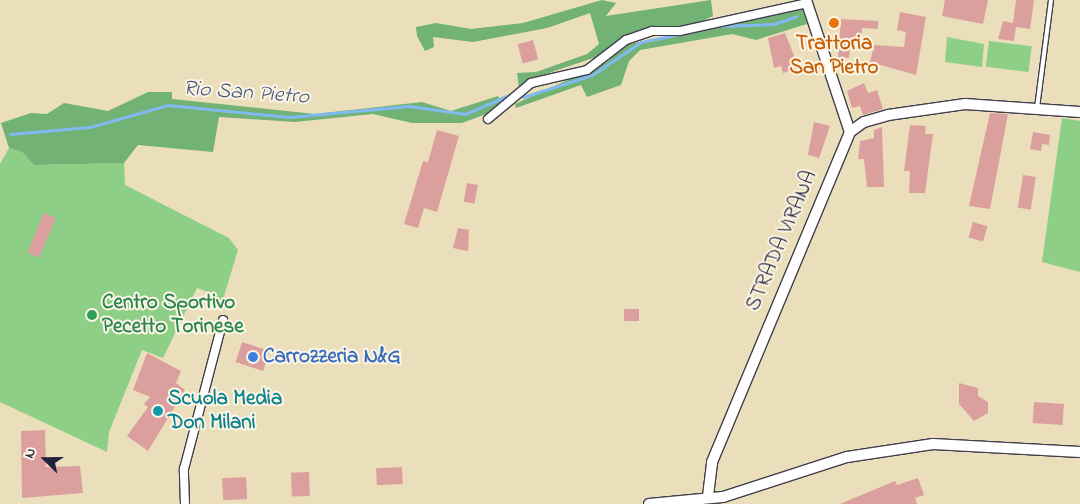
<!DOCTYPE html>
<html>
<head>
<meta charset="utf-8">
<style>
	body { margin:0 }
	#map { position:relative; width:1080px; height:504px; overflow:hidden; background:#eadfba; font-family:"Indie Flower",sans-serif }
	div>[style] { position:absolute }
	.green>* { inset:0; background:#8ecf87; transform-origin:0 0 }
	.forest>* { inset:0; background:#72b274 }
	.stream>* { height:3px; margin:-1.5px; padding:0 1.5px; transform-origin:1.5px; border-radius:1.5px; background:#82b9f1 }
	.building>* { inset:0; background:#dba09e; transform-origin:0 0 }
	.roads { filter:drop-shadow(1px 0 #403e4e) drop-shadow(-1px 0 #403e4e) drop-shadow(0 1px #403e4e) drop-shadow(0 -1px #403e4e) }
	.service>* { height:4px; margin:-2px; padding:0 2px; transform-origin:2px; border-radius:2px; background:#fff }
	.minor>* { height:8px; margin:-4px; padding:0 4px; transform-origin:4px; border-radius:4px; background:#fff }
	.tertiary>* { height:10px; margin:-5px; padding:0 5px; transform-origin:5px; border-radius:5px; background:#fff }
	.dots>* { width:14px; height:14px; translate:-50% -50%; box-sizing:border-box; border:2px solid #fcf5e5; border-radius:50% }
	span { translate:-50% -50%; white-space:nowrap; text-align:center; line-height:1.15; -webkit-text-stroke:4px #fcf5e5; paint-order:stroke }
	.food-label { font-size:21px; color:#c56008; font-weight:700 }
	.street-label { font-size:21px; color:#22223b }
	.leisure-label { font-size:21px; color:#27864d; font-weight:700 }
	.left { translate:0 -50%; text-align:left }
	.shop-label { font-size:21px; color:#366cbe; font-weight:700 }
	.culture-label { font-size:21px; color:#0d838f; font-weight:700 }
	.water-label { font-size:22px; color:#44577b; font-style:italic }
	.north { position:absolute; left:20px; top:434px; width:50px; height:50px; -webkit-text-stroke:4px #fcf5e5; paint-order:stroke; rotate:292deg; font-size:14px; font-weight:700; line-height:20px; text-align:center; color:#22223b }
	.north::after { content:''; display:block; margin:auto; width:18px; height:22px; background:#22223b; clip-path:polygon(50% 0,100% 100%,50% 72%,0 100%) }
</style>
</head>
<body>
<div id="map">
	<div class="green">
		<div style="clip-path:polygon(947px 37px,984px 44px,982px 67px,945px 62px)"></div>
		<div style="left:989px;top:41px;width:43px;height:26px;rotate:7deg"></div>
		<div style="clip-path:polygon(1062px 118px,1080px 121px,1080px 272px,1042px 262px)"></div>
		<div style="clip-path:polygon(9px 148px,22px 152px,34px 165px,124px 163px,125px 185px,229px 238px,238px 250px,220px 309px,214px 294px,197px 288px,163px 358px,142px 350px,109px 432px,107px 452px,0 402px,0 164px)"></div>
	</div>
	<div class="forest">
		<div style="clip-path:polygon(602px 0,616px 3px,606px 16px,711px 0,713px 16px,695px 25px,653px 29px,605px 54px,528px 80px,519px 88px,517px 73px,536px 72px,587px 54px,599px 44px,590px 13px,547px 28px,473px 42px,433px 37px,434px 47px,425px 51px,417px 36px,416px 27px,436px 23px,471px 29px,523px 23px)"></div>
		<div style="clip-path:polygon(795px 9px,803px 10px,807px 24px,756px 40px,732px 34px,640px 50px,629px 61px,621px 85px,587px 97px,581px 85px,516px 108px,515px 104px,607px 62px,625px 45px)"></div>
		<div style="clip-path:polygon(148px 92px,172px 92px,172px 99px,315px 114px,422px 102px,451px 111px,498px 96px,501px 101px,489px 113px,462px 123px,412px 123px,373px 114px,295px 122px,219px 117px,213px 152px,138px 145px,124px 163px,34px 165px,22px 152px,9px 148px,1px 123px,31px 113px,47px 114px,64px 103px,108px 111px)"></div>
	</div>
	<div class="stream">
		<div style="left:720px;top:26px;width:54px;rotate:-2.1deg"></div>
		<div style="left:774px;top:24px;width:24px;rotate:-19deg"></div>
		<div style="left:523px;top:97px;width:72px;rotate:-17.7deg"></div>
		<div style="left:592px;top:75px;width:59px;rotate:-34deg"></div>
		<div style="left:641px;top:42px;width:69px;rotate:-11.6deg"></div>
		<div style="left:10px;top:134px;width:80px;rotate:-5deg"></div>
		<div style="left:90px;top:127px;width:81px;rotate:-15.8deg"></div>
		<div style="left:168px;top:105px;width:122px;rotate:5.7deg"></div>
		<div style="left:289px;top:117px;width:121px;rotate:-5.2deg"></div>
		<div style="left:409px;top:106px;width:57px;rotate:8.1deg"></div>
		<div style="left:465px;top:114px;width:48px;rotate:-23.4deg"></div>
	</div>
	<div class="building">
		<div style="clip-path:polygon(945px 0,988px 0,983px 24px,942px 16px)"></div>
		<div style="clip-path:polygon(1016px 0,1034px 0,1030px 29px,1016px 27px,1014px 41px,998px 39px,1003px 21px,1013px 23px)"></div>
		<div style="clip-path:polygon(900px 12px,926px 17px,916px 75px,870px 62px,874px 45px,904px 47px,906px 32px,897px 30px)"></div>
		<div style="clip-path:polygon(841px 19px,878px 21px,878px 29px,862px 28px,861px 41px,851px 40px,849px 58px,838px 57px)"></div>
		<div style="clip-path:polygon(785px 33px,799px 68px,783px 73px,781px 66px,774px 68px,768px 38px)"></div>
		<div style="left:533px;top:40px;width:20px;height:16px;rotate:75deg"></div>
		<div style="clip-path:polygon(864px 83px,868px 93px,877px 90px,883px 109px,863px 115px,860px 106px,852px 108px,847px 91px)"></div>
		<div style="clip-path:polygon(990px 113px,1008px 114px,990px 209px,969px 206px)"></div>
		<div style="clip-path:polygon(814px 122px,830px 126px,819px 158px,808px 155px)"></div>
		<div style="clip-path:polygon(910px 125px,926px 126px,925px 134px,933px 134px,925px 193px,909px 193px,910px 171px,904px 171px)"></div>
		<div style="clip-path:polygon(882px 127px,884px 187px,867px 187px,864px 159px,858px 159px,860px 141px,874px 138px,874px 130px)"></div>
		<div style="clip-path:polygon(437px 130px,459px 136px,437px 212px,424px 208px,418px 228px,404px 224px,423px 161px,428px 162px)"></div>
		<div style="clip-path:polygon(1033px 132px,1050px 135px,1049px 145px,1042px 144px,1041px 151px,1030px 149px)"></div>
		<div style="left:1023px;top:175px;width:13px;height:33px;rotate:9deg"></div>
		<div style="left:467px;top:183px;width:11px;height:19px;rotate:10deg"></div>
		<div style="left:44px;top:213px;width:13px;height:43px;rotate:23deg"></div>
		<div style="left:973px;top:222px;width:15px;height:16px;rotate:16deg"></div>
		<div style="clip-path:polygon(458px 228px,469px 230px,468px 251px,453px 248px)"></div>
		<div style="left:639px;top:309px;width:12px;height:15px;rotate:90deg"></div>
		<div style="left:242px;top:342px;width:29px;height:21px;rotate:18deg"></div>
		<div style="clip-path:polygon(147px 353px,181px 371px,176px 383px,185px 390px,148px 451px,127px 436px,148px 407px,144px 404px,150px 397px,133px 390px)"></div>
		<div style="clip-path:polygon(959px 383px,978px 388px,978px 396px,988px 402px,988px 413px,974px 421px,959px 404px)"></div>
		<div style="left:1034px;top:402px;width:30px;height:21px;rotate:4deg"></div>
		<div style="clip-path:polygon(45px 430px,46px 467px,80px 466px,83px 493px,22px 498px,21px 431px)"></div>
		<div style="left:402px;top:467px;width:17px;height:26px;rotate:87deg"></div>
		<div style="left:309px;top:472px;width:24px;height:18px;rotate:88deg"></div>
		<div style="left:246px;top:477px;width:22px;height:24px;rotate:87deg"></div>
		<div style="clip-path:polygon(918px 478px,924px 495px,915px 498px,917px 504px,840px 504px,895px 481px,897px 485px)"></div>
	</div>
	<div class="roads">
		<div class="service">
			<div style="left:1037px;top:108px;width:109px;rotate:-82.6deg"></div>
		</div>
		<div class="minor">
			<div style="left:488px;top:119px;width:56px;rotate:-39.9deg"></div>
			<div style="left:531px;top:83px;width:57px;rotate:-13.1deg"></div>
			<div style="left:587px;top:70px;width:49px;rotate:-37.6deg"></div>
			<div style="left:626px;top:40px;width:28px;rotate:-19deg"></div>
			<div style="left:652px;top:31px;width:28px"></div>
			<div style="left:680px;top:31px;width:130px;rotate:-12.4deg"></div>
			<div style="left:185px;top:504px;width:35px;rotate:-92deg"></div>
			<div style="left:184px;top:469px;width:154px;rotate:-75.3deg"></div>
		</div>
		<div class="tertiary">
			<div style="left:806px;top:0;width:139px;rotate:71.6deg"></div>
			<div style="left:708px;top:496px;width:34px;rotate:-83deg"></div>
			<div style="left:712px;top:462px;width:358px;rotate:-67.3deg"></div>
			<div style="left:850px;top:132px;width:17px;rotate:-36deg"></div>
			<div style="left:864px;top:122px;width:25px;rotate:-16deg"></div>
			<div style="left:888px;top:115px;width:78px;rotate:-8.1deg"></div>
			<div style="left:965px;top:104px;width:115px;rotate:4deg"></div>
			<div style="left:649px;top:504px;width:74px;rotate:-5.4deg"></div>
			<div style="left:723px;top:497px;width:130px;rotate:-17.9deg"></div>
			<div style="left:847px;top:457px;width:87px;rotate:-8.6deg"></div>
			<div style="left:933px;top:444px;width:147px;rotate:3.1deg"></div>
		</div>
	</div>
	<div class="dots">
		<div style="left:834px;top:23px;background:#e8710a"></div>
		<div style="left:92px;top:315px;background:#2e9e5b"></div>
		<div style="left:253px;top:357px;background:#3f7fe0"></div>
		<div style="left:158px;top:411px;background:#0f9aa8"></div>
	</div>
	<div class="food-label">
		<span style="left:834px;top:56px">Trattoria<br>San Pietro</span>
	</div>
	<div class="street-label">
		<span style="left:782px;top:241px;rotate:-67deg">STRADA VIRANA</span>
	</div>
	<div class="leisure-label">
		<span class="left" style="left:102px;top:315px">Centro Sportivo<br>Pecetto Torinese</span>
	</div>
	<div class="shop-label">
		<span class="left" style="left:263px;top:357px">Carrozzeria N&amp;G</span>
	</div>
	<div class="culture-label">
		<span class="left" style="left:168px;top:411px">Scuola Media<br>Don Milani</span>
	</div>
	<div class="water-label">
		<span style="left:246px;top:94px;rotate:4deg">Rio San Pietro</span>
	</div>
	<div class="north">N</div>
</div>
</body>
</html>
